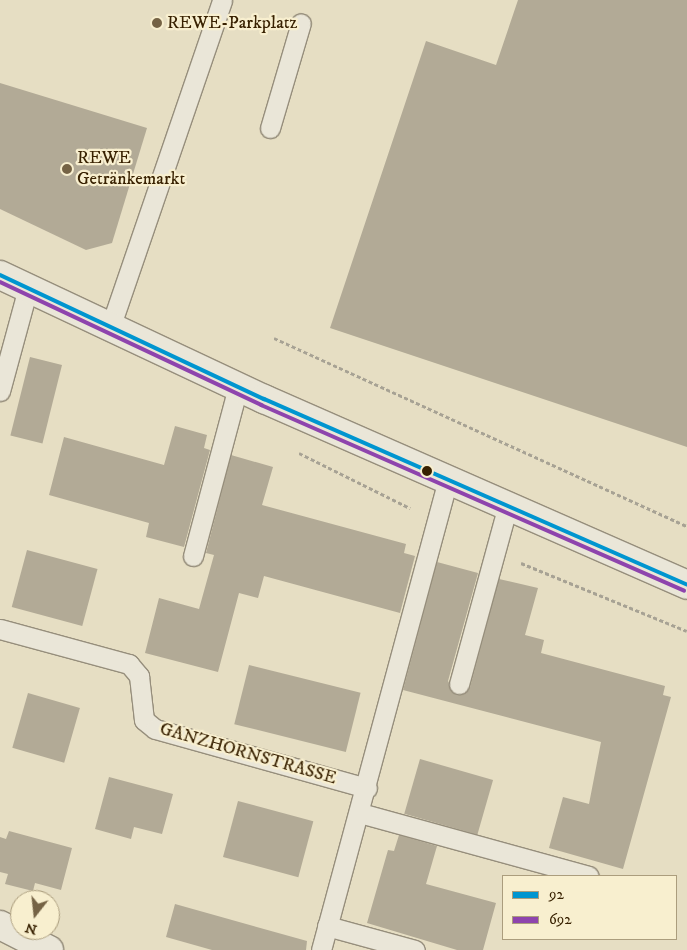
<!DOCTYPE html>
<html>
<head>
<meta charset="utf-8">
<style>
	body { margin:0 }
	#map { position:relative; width:687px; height:950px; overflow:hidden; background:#e6dec3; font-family:"IM FELL DW Pica",serif }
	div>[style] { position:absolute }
	.building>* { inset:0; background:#b2aa96; transform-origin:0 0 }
	.path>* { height:3px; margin-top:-1.5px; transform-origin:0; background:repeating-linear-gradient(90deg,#a7a294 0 4px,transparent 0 6.5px) }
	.roads { filter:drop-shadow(1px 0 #968e7c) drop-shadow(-1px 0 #968e7c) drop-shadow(0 1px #968e7c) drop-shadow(0 -1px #968e7c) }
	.lane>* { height:19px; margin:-9.5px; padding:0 9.5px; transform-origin:9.5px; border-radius:9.5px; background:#eae6d8 }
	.street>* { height:28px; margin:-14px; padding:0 14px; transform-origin:14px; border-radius:14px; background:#eae6d8 }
	.secondary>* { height:28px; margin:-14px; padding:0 14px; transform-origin:14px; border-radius:14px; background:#eae6d8 }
	.bus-1>* { height:4px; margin:-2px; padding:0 2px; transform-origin:2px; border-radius:2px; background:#0095d0 }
	.bus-2>* { height:4px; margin:-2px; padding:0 2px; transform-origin:2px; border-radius:2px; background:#8e44ad }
	.dots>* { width:14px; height:14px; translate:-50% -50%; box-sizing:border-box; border:2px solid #f8efcf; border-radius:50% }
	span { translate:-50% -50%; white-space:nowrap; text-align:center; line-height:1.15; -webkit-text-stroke:4.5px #f8efcf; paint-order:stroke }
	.poi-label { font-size:18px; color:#382101 }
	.left { translate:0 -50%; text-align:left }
	.street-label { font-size:18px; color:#382101 }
	.legend { position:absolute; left:502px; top:875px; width:175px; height:65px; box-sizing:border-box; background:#f8efcf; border:1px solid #ab9d7d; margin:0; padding:6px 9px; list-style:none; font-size:15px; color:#382101 }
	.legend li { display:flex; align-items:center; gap:10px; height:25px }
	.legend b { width:25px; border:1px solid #ab9d7d }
	.north { position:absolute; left:10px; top:890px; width:50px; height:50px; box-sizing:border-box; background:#f8efcf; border:1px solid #ab9d7d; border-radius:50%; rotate:196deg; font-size:14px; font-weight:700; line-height:20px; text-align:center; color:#382101 }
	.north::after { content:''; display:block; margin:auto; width:18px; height:22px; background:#756345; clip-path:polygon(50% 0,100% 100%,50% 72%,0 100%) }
</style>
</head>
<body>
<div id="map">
	<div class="building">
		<div style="clip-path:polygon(518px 0,687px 0,687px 447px,330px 328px,426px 41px,496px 65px)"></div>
		<div style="clip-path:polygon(0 83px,147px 128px,112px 243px,86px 250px,0 209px)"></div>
		<div style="left:30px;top:357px;width:33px;height:81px;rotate:14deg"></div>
		<div style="clip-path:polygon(175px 426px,207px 435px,204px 448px,210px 450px,184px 547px,146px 537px,149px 523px,49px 495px,64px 437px,164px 465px)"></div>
		<div style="clip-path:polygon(231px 455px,273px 467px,262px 505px,406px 544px,404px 553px,415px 556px,400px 613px,264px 576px,258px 598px,239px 593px,218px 672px,145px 653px,159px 598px,199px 609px,214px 555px,206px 553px)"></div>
		<div style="left:27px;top:550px;width:73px;height:59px;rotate:15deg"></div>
		<div style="clip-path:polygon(437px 562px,478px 573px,448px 681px,456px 695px,470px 687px,499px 579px,538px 588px,525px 635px,544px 640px,541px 653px,665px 686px,663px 695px,671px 697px,623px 869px,549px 848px,563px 797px,589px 804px,601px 742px,403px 690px)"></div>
		<div style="left:249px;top:665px;width:115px;height:61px;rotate:14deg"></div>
		<div style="left:28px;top:693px;width:54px;height:57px;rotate:16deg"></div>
		<div style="left:420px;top:759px;width:76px;height:57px;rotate:16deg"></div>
		<div style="clip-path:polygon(109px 777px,173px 794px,162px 834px,134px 827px,131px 839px,95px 829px)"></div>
		<div style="left:238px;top:801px;width:78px;height:58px;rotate:15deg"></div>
		<div style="clip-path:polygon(9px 831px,72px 848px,61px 890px,35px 883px,33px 891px,5px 884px,8px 874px,0 872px,0 837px,6px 839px)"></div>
		<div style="clip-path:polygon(399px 835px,437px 846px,426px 884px,496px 903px,483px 950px,457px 950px,367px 923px,388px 850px,394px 851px)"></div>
		<div style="clip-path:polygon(175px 904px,307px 941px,306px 950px,212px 950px,166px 937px)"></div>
	</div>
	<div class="path">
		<div style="left:274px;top:338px;width:454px;rotate:24.5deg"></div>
		<div style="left:299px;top:453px;width:124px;rotate:26.4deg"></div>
		<div style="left:521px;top:563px;width:179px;rotate:22.3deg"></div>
	</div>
	<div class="roads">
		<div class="lane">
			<div style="left:270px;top:128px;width:109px;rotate:-73.6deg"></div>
			<div style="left:111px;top:325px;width:343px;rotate:-71.1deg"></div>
			<div style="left:0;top:391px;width:107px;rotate:-74.8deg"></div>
			<div style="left:193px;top:556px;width:175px;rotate:-75.1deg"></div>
			<div style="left:0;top:629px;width:134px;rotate:15.2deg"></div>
			<div style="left:129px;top:664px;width:16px;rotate:50deg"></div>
			<div style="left:139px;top:676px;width:44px;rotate:83.5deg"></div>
			<div style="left:144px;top:720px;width:14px;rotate:39deg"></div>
			<div style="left:155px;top:729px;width:220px;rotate:15.6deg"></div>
			<div style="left:459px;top:684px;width:186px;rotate:-74.7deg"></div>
			<div style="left:360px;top:813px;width:237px;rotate:15.4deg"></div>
			<div style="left:327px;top:926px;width:91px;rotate:15.3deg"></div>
			<div style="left:321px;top:950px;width:489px;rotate:-74.9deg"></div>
		</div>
		<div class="street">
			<div style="left:0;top:925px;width:55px;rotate:27deg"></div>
		</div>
		<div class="secondary">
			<div style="left:0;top:275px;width:292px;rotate:25.2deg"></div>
			<div style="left:264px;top:399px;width:462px;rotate:23.7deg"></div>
		</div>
	</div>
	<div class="bus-1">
		<div style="left:0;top:275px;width:292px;rotate:25.2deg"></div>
		<div style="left:264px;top:399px;width:462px;rotate:23.7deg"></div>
	</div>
	<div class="bus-2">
		<div style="left:0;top:282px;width:289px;rotate:25.2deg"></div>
		<div style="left:261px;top:405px;width:462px;rotate:23.7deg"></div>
	</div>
	<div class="dots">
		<div style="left:157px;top:23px;background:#756345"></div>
		<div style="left:67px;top:169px;background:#756345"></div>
		<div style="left:427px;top:471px;background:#382101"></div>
	</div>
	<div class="poi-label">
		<span class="left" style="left:167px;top:23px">REWE-Parkplatz</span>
		<span class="left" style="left:77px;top:169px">REWE<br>Getränkemarkt</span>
	</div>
	<div class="street-label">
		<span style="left:248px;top:754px;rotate:16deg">GANZHORNSTRASSE</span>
	</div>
	<ul class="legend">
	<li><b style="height:6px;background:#0095d0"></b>92</li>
	<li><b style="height:6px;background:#8e44ad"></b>692</li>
	</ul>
	<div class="north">N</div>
</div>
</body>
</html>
